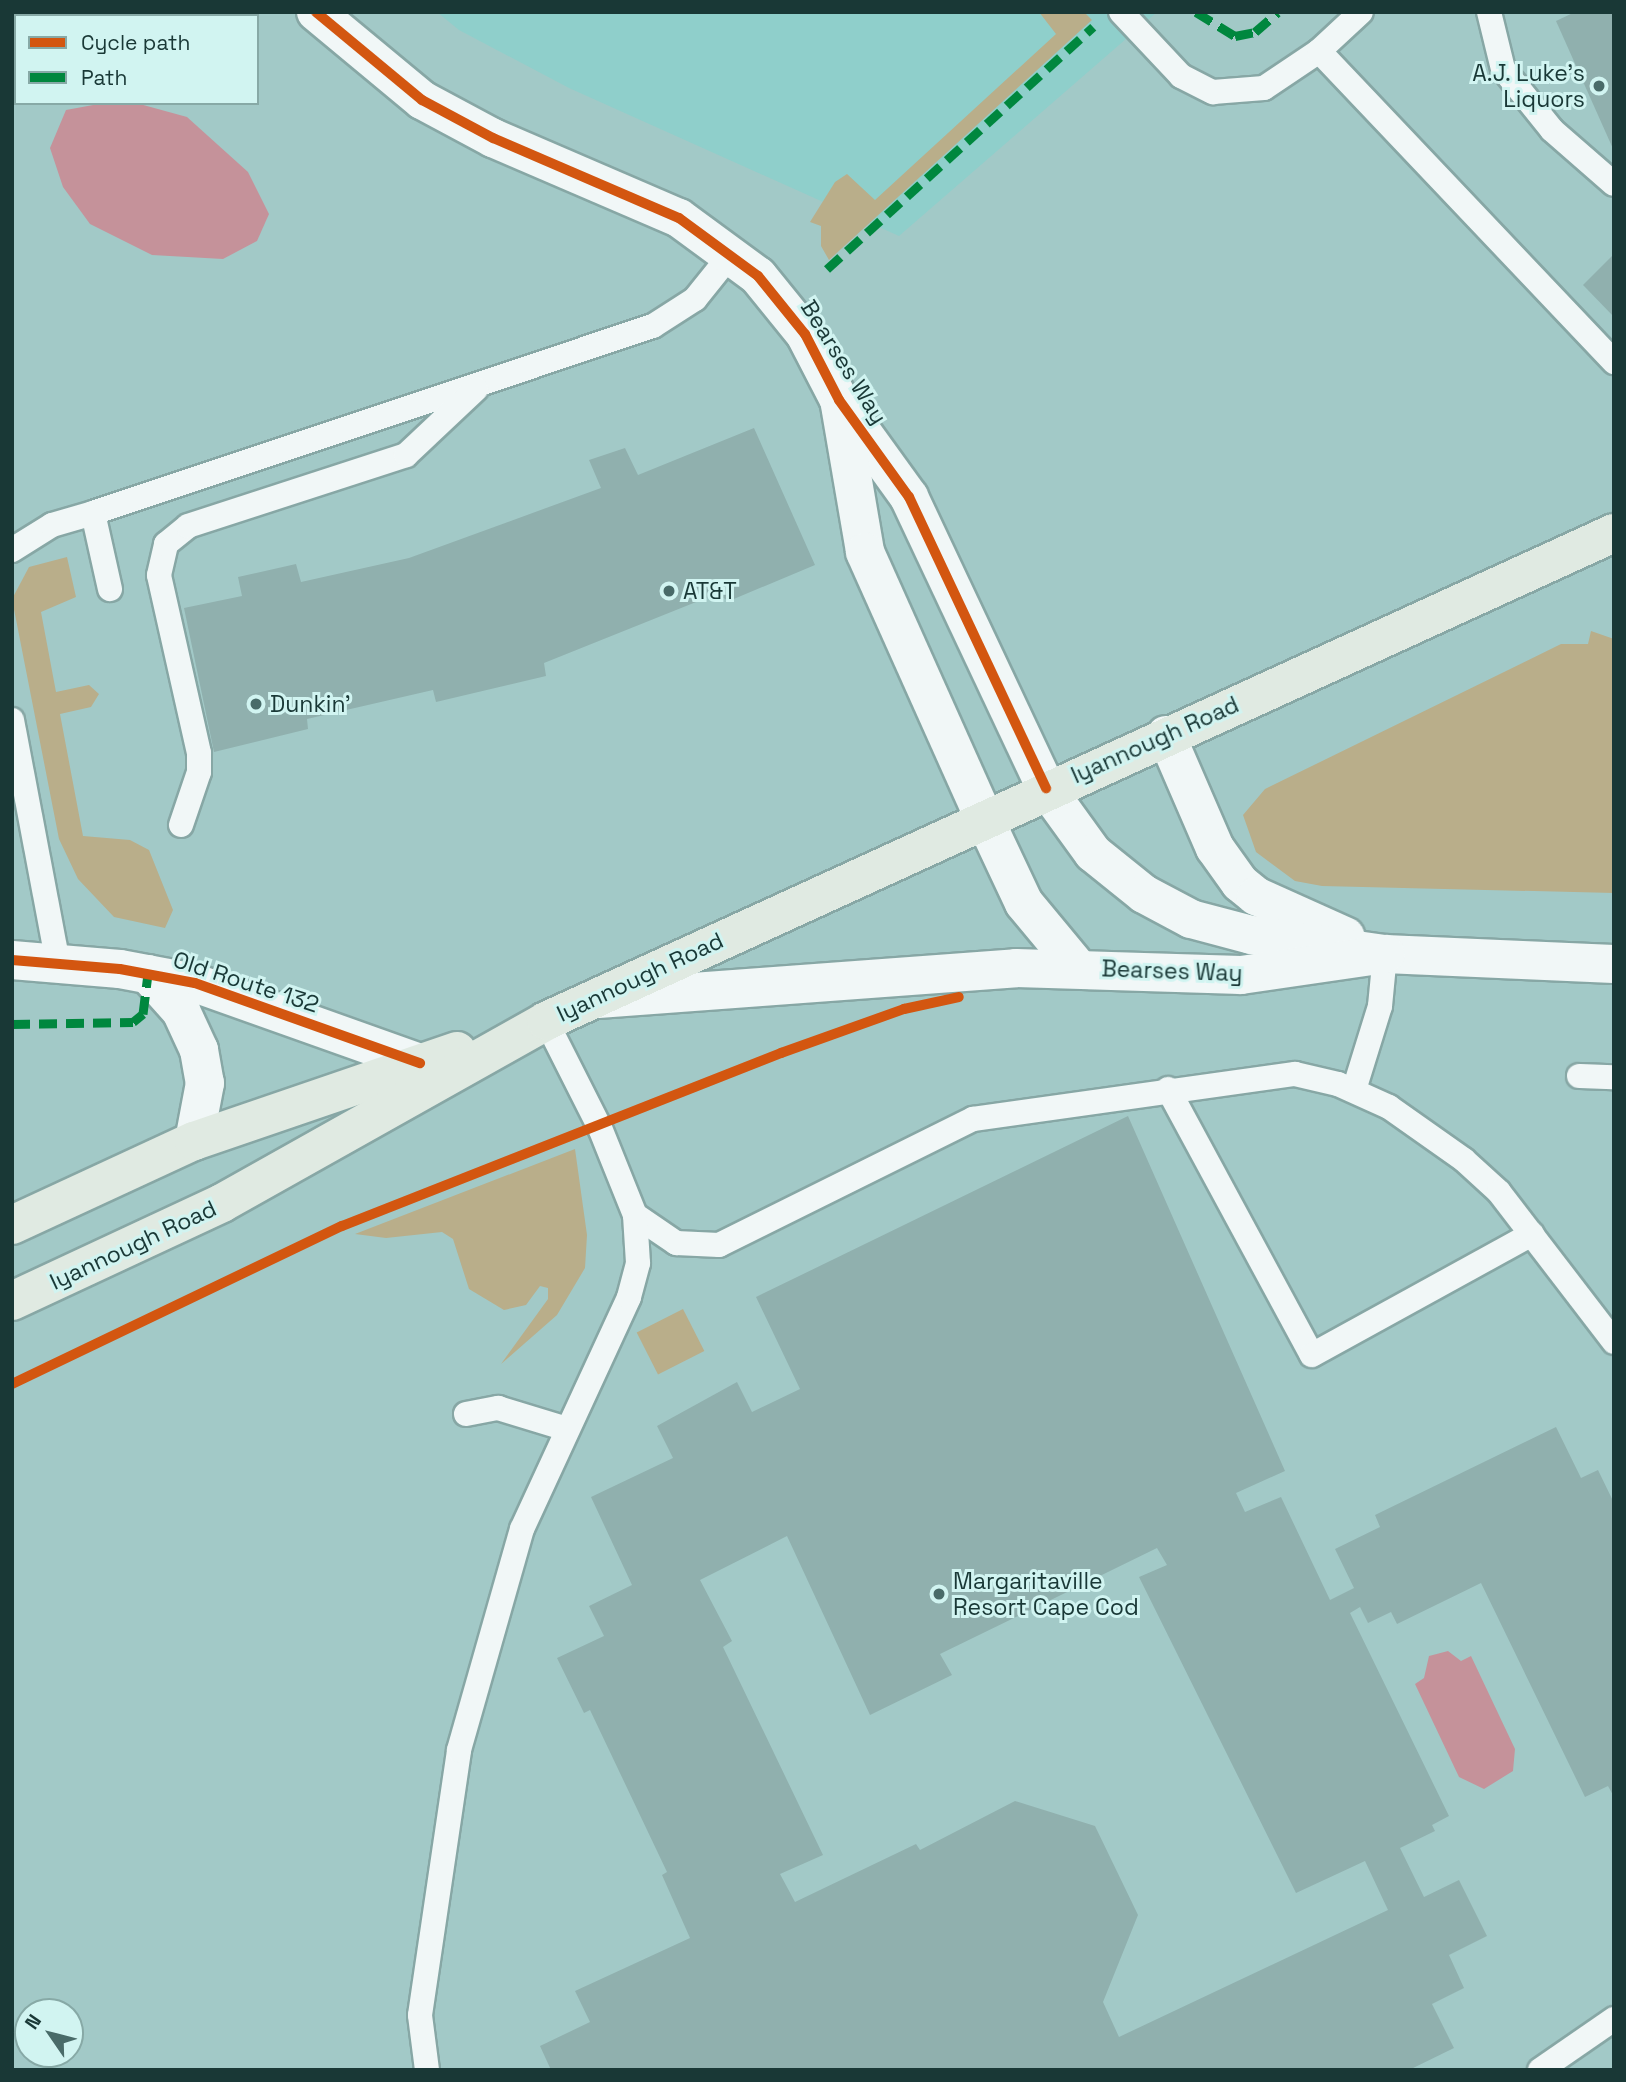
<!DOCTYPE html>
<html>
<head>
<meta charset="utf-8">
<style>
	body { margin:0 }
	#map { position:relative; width:1626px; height:2082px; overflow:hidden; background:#a2c9c7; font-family:"Space Grotesk",sans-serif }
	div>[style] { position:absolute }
	.built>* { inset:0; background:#8fcfcb }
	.green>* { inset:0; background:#b9ae8a; transform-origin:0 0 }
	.water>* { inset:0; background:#c5929a }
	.building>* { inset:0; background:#90b0ae }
	.roads { filter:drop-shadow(2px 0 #87a7a5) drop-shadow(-2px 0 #87a7a5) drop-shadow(0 2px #87a7a5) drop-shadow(0 -2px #87a7a5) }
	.service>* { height:24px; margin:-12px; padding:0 12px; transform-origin:12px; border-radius:12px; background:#f1f7f7 }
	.minor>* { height:38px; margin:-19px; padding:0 19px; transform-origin:19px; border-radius:19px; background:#f1f7f7 }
	.secondary>* { height:38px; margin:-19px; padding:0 19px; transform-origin:19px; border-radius:19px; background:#f1f7f7 }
	.primary>* { height:38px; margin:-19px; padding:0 19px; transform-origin:19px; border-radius:19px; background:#e0eae2 }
	.quiet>* { height:9px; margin-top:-4.5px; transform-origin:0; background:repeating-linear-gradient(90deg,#00873e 0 18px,transparent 0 27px) }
	.cycleway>* { height:10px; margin:-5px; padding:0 5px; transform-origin:5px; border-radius:5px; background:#d35610 }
	.dots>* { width:19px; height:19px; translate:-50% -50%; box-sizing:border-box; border:4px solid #d1f4f1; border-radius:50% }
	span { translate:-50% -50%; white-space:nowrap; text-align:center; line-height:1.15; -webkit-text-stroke:6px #d1f4f1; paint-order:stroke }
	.poi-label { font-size:23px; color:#193836 }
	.right { translate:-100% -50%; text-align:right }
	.left { translate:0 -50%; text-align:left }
	.street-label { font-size:23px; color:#193836 }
	.frame { position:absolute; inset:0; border:14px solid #193836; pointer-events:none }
	.legend { position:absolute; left:14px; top:14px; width:245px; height:91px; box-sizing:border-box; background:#d1f4f1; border:2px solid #87a9a6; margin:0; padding:9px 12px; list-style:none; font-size:21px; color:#193836 }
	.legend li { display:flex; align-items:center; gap:14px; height:35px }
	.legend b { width:35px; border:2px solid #87a9a6 }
	.north { position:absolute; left:14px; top:1998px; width:70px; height:70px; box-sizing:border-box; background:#d1f4f1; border:2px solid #87a9a6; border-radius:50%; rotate:305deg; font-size:19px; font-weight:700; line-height:28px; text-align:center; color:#193836 }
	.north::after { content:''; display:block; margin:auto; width:24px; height:32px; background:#496b69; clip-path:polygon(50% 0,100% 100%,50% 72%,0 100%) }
</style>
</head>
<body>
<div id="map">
	<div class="built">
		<div style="clip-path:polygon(437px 12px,1157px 12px,899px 236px,569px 88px,459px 30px)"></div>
	</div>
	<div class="green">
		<div style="clip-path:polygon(1039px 12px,1084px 12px,1092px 20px,829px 260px,821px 246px,821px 226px,810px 222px,835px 182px,847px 174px,875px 200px,1056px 34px)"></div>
		<div style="clip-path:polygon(67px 557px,76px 597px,41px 612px,56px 692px,89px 685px,99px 694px,91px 707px,60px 714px,83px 836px,130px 840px,149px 850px,173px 910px,165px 928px,114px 917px,78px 879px,59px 839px,12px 599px,29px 567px)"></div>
		<div style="clip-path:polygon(1591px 631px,1614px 639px,1614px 893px,1322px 886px,1295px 881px,1256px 852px,1243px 815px,1265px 789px,1561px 644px,1588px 644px)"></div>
		<div style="clip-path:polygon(575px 1149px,587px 1235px,585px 1268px,557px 1315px,501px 1364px,548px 1299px,548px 1288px,540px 1286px,526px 1305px,504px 1310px,469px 1289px,453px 1239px,442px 1232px,386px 1238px,355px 1234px)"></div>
		<div style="left:683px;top:1309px;width:47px;height:52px;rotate:63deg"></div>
	</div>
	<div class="water">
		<div style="clip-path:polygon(104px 103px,136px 103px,187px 117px,248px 172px,269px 214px,257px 241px,223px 259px,152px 255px,90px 224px,63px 187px,50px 148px,66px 110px)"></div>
		<div style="clip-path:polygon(1448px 1651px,1461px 1661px,1471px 1656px,1515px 1749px,1513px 1771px,1484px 1789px,1459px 1777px,1415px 1684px,1424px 1678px,1429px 1656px)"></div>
	</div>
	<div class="building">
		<div style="clip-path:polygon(1575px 12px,1614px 12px,1614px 151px,1556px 21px)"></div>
		<div style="clip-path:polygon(1614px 254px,1614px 317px,1583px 285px)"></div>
		<div style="clip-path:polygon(754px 428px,815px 565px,729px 601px,716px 594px,544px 663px,546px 676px,436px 702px,433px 690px,307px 719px,308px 729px,214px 752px,184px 608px,242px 596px,238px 577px,296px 564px,301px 582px,409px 558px,601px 488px,589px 460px,625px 448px,638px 475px)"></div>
		<div style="clip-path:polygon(evenodd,1128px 1116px,1285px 1471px,1236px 1493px,1245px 1512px,1281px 1497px,1330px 1600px,1354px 1588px,1335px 1549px,1380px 1527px,1375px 1515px,1556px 1427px,1581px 1478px,1598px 1470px,1614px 1503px,1614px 1797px,1608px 1786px,1585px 1797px,1481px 1583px,1397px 1624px,1391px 1612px,1368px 1623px,1360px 1607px,1350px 1613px,1449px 1816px,1432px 1825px,1435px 1831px,1400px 1848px,1424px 1897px,1459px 1880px,1487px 1936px,1449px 1955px,1464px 1988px,1432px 2004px,1454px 2048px,1409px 2070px,551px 2070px,540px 2046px,590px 2022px,575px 1991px,690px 1938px,662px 1875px,667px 1872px,590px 1710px,584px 1713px,557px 1658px,604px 1636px,589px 1606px,632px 1585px,591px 1497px,673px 1458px,657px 1426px,737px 1382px,752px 1412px,800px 1389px,756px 1297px,1128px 1116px,787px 1536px,870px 1715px,952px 1675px,940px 1654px,1157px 1548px,1167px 1565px,1139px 1577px,1296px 1893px,1365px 1861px,1388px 1910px,1119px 2037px,1103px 2002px,1138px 1915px,1095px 1826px,1015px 1801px,920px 1850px,916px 1844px,795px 1902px,780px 1874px,823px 1855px,723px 1647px,732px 1641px,700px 1580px,787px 1536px)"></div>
	</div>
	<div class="roads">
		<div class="service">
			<div style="left:1121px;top:12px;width:88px;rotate:46.8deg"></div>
			<div style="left:1181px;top:76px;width:36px;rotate:27deg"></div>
			<div style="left:1213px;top:92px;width:51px;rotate:-4.5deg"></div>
			<div style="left:1264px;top:88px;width:66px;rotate:-33.9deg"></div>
			<div style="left:1319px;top:51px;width:429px;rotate:46.5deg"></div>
			<div style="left:1489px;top:12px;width:59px;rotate:76.2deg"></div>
			<div style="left:1503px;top:69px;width:78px;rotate:51.2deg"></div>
			<div style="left:1552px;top:130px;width:82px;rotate:41.1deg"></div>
			<div style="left:1319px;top:51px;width:57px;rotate:-42.9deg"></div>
			<div style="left:93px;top:513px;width:590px;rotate:-18.47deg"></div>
			<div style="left:653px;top:326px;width:50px;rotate:-32.7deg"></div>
			<div style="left:695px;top:299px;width:59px;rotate:-51.2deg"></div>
			<div style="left:12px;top:550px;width:47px;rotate:-32deg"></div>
			<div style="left:52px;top:525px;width:43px;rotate:-16.3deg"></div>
			<div style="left:93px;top:513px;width:78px;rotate:77.4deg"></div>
			<div style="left:12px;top:720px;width:247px;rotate:79.3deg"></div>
			<div style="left:181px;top:825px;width:56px;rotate:-71.2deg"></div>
			<div style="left:199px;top:772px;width:19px;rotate:-90deg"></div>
			<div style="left:199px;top:753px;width:182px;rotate:-102.7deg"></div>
			<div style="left:159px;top:575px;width:32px;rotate:-77deg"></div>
			<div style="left:166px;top:544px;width:28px;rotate:-39deg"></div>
			<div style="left:188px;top:526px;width:229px;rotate:-18deg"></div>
			<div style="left:406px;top:455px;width:96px;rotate:-43.3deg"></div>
			<div style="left:1579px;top:1076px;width:35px;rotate:2deg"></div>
			<div style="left:1168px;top:1089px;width:302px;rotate:61.6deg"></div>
			<div style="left:1312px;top:1355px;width:251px;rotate:-28.8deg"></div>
			<div style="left:1354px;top:1090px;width:88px;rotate:-72.8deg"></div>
			<div style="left:1380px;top:1006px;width:52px;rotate:-84.5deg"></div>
			<div style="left:635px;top:1215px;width:50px;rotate:34.3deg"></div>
			<div style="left:676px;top:1243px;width:43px;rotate:2.7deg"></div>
			<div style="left:719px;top:1245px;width:284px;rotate:-26.4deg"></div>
			<div style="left:973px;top:1119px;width:325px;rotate:-8deg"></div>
			<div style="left:1295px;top:1074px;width:44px;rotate:13.1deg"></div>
			<div style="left:1338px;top:1084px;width:56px;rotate:24.3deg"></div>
			<div style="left:1389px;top:1107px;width:92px;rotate:35.2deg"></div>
			<div style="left:1464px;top:1160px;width:47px;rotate:42.4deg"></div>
			<div style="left:1499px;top:1192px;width:189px;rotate:52.5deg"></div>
			<div style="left:466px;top:1414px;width:33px;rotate:-11deg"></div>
			<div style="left:498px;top:1408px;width:72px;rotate:16.9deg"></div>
			<div style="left:427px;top:2070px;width:55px;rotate:-97.3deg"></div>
			<div style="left:420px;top:2015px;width:268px;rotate:-81.6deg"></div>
			<div style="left:459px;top:1750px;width:230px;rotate:-74.1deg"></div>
			<div style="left:522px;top:1529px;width:255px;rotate:-65.2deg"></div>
			<div style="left:629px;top:1297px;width:35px;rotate:-75deg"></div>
			<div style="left:638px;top:1263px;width:48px;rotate:-93.6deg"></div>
			<div style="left:635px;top:1215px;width:94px;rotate:-111.9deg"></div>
			<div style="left:600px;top:1128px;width:120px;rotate:-116.8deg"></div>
			<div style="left:1540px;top:2070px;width:90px;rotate:-34.6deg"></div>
		</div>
		<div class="minor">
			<div style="left:316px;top:12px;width:138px;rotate:39.7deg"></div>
			<div style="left:422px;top:100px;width:81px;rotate:28.2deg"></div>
			<div style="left:493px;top:138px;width:202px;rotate:23.3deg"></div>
			<div style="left:679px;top:218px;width:98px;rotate:36.3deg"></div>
			<div style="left:758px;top:276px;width:75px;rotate:51deg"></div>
			<div style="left:805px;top:334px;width:74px;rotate:62.7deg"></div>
			<div style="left:839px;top:400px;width:120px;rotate:54.2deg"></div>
			<div style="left:909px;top:497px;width:322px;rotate:64.8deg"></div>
			<div style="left:840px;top:405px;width:149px;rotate:80.3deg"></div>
			<div style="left:865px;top:552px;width:291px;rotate:65.9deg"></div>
			<div style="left:12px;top:960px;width:108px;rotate:4.8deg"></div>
			<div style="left:120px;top:969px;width:76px;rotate:10.6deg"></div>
			<div style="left:195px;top:983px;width:239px;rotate:19.6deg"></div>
			<div style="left:148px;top:974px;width:50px;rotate:48.3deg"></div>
			<div style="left:181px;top:1011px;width:43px;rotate:65.2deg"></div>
			<div style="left:199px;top:1050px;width:34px;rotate:80deg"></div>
			<div style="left:205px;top:1083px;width:59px;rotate:100.7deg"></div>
		</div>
		<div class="secondary">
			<div style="left:1166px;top:735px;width:123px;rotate:66.6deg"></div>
			<div style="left:1215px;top:848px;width:43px;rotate:54.5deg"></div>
			<div style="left:1240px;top:883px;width:21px;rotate:39deg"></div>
			<div style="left:1256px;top:896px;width:98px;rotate:24.2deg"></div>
			<div style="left:1046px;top:788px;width:80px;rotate:54.1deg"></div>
			<div style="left:1093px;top:853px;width:65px;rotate:38.8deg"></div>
			<div style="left:1144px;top:894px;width:53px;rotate:28deg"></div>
			<div style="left:1191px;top:919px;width:62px;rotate:14.9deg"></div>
			<div style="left:1251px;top:935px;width:135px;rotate:8.1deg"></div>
			<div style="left:1385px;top:954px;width:229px;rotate:2.5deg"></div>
			<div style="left:984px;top:818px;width:94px;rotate:64.8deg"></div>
			<div style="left:1024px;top:903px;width:85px;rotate:50.3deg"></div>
			<div style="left:598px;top:999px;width:419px;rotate:-4.2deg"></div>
			<div style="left:1016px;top:968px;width:225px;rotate:1.8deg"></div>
			<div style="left:1241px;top:975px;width:146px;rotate:-8.3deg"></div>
		</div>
		<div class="primary">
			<div style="left:12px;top:1225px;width:200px;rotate:-24.8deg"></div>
			<div style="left:194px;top:1141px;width:278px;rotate:-18.9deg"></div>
			<div style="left:12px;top:1301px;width:232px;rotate:-25deg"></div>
			<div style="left:222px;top:1203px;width:372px;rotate:-29.3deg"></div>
			<div style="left:546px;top:1021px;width:1174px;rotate:-24.56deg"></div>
		</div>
	</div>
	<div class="quiet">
		<div style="left:1196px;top:12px;width:46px;rotate:31.6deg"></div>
		<div style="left:1235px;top:36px;width:20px;rotate:-11deg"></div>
		<div style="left:1255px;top:32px;width:30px;rotate:-41deg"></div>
		<div style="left:827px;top:269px;width:360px;rotate:-42.3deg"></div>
		<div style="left:12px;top:1024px;width:121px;rotate:-0.9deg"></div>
		<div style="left:133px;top:1022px;width:13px;rotate:-39deg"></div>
		<div style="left:143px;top:1014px;width:40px;rotate:-82.9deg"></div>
	</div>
	<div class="cycleway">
		<div style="left:316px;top:12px;width:138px;rotate:39.7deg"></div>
		<div style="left:422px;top:100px;width:81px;rotate:28.2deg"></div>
		<div style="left:493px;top:138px;width:202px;rotate:23.3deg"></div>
		<div style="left:679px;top:218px;width:98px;rotate:36.3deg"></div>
		<div style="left:758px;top:276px;width:75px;rotate:51deg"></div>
		<div style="left:805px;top:334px;width:74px;rotate:62.7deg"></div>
		<div style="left:839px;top:400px;width:120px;rotate:54.2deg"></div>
		<div style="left:909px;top:497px;width:322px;rotate:64.8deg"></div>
		<div style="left:12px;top:960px;width:108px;rotate:4.8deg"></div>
		<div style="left:120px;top:969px;width:76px;rotate:10.6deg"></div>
		<div style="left:195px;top:983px;width:239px;rotate:19.6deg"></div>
		<div style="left:12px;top:1384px;width:366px;rotate:-25.6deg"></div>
		<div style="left:342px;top:1226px;width:472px;rotate:-21.5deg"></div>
		<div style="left:781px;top:1053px;width:131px;rotate:-19.7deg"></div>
		<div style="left:904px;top:1009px;width:56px;rotate:-12.3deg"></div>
	</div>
	<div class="dots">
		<div style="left:1599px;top:86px;background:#496b69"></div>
		<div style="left:669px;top:591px;background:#496b69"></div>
		<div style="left:256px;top:704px;background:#496b69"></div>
		<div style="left:939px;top:1594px;background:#496b69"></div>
	</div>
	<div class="poi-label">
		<span class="right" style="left:1585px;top:86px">A.J. Luke's<br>Liquors</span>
		<span class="left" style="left:683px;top:591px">AT&amp;T</span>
		<span class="left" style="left:270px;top:704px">Dunkin'</span>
		<span class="left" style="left:953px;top:1594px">Margaritaville<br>Resort Cape Cod</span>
	</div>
	<div class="street-label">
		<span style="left:844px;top:362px;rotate:58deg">Bearses Way</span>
		<span style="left:1155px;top:740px;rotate:-24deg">Iyannough Road</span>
		<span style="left:1172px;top:971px;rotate:2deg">Bearses Way</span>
		<span style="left:640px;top:977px;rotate:-25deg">Iyannough Road</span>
		<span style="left:246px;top:982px;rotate:18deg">Old Route 132</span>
		<span style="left:133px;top:1245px;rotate:-25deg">Iyannough Road</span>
	</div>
	<div class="frame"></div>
	<ul class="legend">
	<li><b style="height:9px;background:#d35610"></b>Cycle path</li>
	<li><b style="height:9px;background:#00873e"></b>Path</li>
	</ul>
	<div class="north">N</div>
</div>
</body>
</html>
